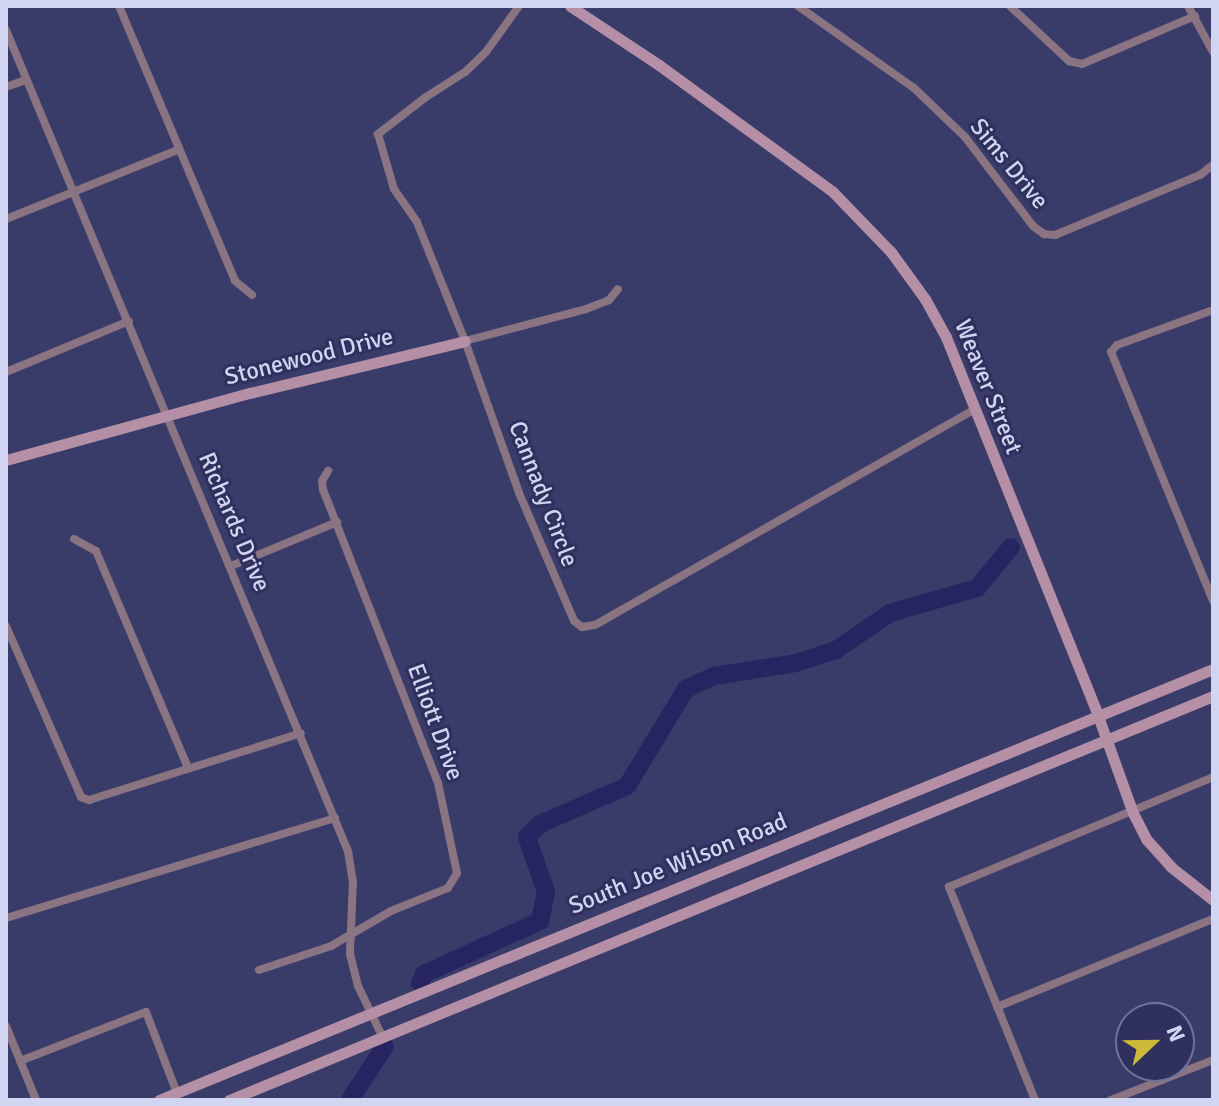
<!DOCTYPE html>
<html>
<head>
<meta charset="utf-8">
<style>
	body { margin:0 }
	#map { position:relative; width:1219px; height:1106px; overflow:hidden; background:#393b69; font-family:Signika,sans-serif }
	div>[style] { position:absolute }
	.river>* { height:18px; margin:-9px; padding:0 9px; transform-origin:9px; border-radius:9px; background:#272462 }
	.street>* { height:8px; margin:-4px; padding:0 4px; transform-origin:4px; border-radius:4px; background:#8b7482 }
	.secondary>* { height:11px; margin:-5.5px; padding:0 5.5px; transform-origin:5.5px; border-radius:5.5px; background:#b48fa6 }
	span { translate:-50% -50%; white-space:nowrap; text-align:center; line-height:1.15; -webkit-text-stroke:6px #2f305d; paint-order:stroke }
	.street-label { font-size:24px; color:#d2d5f2 }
	.frame { position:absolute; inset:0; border:8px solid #d2d5f2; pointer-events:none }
	.north { position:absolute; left:1115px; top:1002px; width:80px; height:80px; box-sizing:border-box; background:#2f305d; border:2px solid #707299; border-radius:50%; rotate:68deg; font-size:22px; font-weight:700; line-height:32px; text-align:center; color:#d2d5f2 }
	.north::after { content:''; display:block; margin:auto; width:28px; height:36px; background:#cdb938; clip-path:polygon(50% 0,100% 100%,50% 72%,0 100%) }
</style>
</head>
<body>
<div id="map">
	<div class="river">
		<div style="left:420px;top:983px;width:10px;rotate:-66deg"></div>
		<div style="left:424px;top:974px;width:128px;rotate:-24.6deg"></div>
		<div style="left:540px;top:921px;width:30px;rotate:-78deg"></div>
		<div style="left:546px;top:892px;width:58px;rotate:-109.1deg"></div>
		<div style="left:527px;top:837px;width:18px;rotate:-45deg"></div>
		<div style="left:540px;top:824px;width:95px;rotate:-23.6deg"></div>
		<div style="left:627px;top:786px;width:114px;rotate:-58.7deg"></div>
		<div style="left:686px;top:689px;width:31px;rotate:-25deg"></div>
		<div style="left:714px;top:676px;width:83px;rotate:-9deg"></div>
		<div style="left:796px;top:663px;width:42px;rotate:-18deg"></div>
		<div style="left:836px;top:650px;width:65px;rotate:-34.4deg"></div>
		<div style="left:890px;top:613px;width:91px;rotate:-16deg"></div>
		<div style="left:977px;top:588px;width:53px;rotate:-50.3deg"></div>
		<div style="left:350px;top:1100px;width:64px;rotate:-57.1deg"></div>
	</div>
	<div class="street">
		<div style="left:119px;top:6px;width:298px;rotate:67.1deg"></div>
		<div style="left:235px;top:281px;width:22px;rotate:39deg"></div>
		<div style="left:519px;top:6px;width:57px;rotate:125.7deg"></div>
		<div style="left:486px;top:52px;width:29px;rotate:136deg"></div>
		<div style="left:465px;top:72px;width:46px;rotate:147.3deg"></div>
		<div style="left:426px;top:97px;width:61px;rotate:142.4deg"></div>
		<div style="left:378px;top:134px;width:57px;rotate:73.8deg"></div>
		<div style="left:394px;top:189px;width:40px;rotate:55.1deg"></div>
		<div style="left:417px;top:222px;width:128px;rotate:68deg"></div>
		<div style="left:465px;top:341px;width:161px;rotate:70.4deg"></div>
		<div style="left:519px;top:493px;width:139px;rotate:66.7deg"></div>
		<div style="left:574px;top:621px;width:10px;rotate:37deg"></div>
		<div style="left:582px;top:627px;width:13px;rotate:-9deg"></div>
		<div style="left:595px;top:625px;width:436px;rotate:-29.6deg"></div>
		<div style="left:798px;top:6px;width:142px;rotate:35.3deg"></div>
		<div style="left:914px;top:88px;width:71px;rotate:43.9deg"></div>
		<div style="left:965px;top:137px;width:112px;rotate:52.6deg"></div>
		<div style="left:1033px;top:226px;width:14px;rotate:36deg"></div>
		<div style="left:1044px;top:234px;width:11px;rotate:5deg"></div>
		<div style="left:1055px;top:235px;width:157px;rotate:-22.5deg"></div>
		<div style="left:1200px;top:175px;width:16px;rotate:-38deg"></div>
		<div style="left:1010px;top:6px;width:81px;rotate:43deg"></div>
		<div style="left:1069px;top:61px;width:13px;rotate:13deg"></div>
		<div style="left:1082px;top:64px;width:123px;rotate:-23deg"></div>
		<div style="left:1188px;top:6px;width:52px;rotate:61.5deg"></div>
		<div style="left:6px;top:30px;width:889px;rotate:67.39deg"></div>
		<div style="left:348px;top:851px;width:30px;rotate:81deg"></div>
		<div style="left:353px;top:881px;width:73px;rotate:92.4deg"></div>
		<div style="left:350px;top:954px;width:33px;rotate:76deg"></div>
		<div style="left:358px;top:986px;width:58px;rotate:64.3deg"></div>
		<div style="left:6px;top:87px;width:20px;rotate:-20deg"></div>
		<div style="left:6px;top:219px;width:185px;rotate:-21.9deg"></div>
		<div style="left:1213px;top:310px;width:102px;rotate:160deg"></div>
		<div style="left:1117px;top:345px;width:9px;rotate:131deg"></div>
		<div style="left:1111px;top:352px;width:269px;rotate:67.7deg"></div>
		<div style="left:465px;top:341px;width:125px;rotate:-14.8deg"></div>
		<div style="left:586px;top:309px;width:25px;rotate:-21deg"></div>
		<div style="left:609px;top:300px;width:14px;rotate:-51deg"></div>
		<div style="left:6px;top:372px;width:133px;rotate:-22.5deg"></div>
		<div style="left:74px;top:539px;width:25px;rotate:29deg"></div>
		<div style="left:96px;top:551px;width:236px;rotate:67deg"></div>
		<div style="left:231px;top:566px;width:115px;rotate:-22.5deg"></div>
		<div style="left:6px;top:626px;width:187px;rotate:66.3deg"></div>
		<div style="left:81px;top:797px;width:9px;rotate:21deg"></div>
		<div style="left:89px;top:800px;width:222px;rotate:-17.5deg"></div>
		<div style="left:6px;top:918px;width:344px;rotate:-16.9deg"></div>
		<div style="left:259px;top:970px;width:76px;rotate:-18.4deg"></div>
		<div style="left:331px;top:946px;width:69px;rotate:-30.3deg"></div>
		<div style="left:391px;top:911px;width:61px;rotate:-22deg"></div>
		<div style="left:448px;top:888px;width:17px;rotate:-59deg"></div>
		<div style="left:457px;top:873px;width:92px;rotate:-101.9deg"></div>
		<div style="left:438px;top:783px;width:315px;rotate:-111.4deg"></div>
		<div style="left:323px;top:490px;width:9px;rotate:-96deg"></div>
		<div style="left:322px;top:481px;width:12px;rotate:-59deg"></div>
		<div style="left:997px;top:1007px;width:233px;rotate:-22.2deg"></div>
		<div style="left:6px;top:1026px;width:80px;rotate:67.9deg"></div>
		<div style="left:20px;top:1061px;width:135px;rotate:-21.3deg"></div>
		<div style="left:146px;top:1012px;width:87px;rotate:69.1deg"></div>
		<div style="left:1035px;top:1100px;width:230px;rotate:-112deg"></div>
		<div style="left:949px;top:887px;width:286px;rotate:-22.6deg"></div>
		<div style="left:1111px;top:1100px;width:110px;rotate:-21.4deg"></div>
	</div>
	<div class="secondary">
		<div style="left:570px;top:6px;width:107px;rotate:33.5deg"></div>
		<div style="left:659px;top:65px;width:215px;rotate:36.1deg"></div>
		<div style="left:833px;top:192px;width:83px;rotate:46deg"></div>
		<div style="left:891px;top:252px;width:58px;rotate:54.1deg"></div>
		<div style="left:925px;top:299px;width:43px;rotate:61.1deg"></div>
		<div style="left:946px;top:337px;width:408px;rotate:68.1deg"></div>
		<div style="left:1098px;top:716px;width:103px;rotate:70.2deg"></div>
		<div style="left:1133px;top:813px;width:30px;rotate:63deg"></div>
		<div style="left:1147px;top:840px;width:36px;rotate:48deg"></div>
		<div style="left:1171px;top:867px;width:53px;rotate:38.2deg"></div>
		<div style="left:6px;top:460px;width:253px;rotate:-15.4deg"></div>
		<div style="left:250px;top:393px;width:221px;rotate:-13.6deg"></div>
		<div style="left:159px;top:1100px;width:1139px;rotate:-22.24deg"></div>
		<div style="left:229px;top:1100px;width:1064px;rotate:-22.32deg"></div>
	</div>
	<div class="street-label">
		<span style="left:1009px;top:164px;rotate:51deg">Sims Drive</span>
		<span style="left:309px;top:357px;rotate:-14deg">Stonewood Drive</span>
		<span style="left:988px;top:387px;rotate:68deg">Weaver Street</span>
		<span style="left:543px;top:494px;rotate:69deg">Cannady Circle</span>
		<span style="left:234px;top:522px;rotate:67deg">Richards Drive</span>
		<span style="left:435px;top:722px;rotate:70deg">Elliott Drive</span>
		<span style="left:678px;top:864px;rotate:-22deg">South Joe Wilson Road</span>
	</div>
	<div class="frame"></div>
	<div class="north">N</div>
</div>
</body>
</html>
